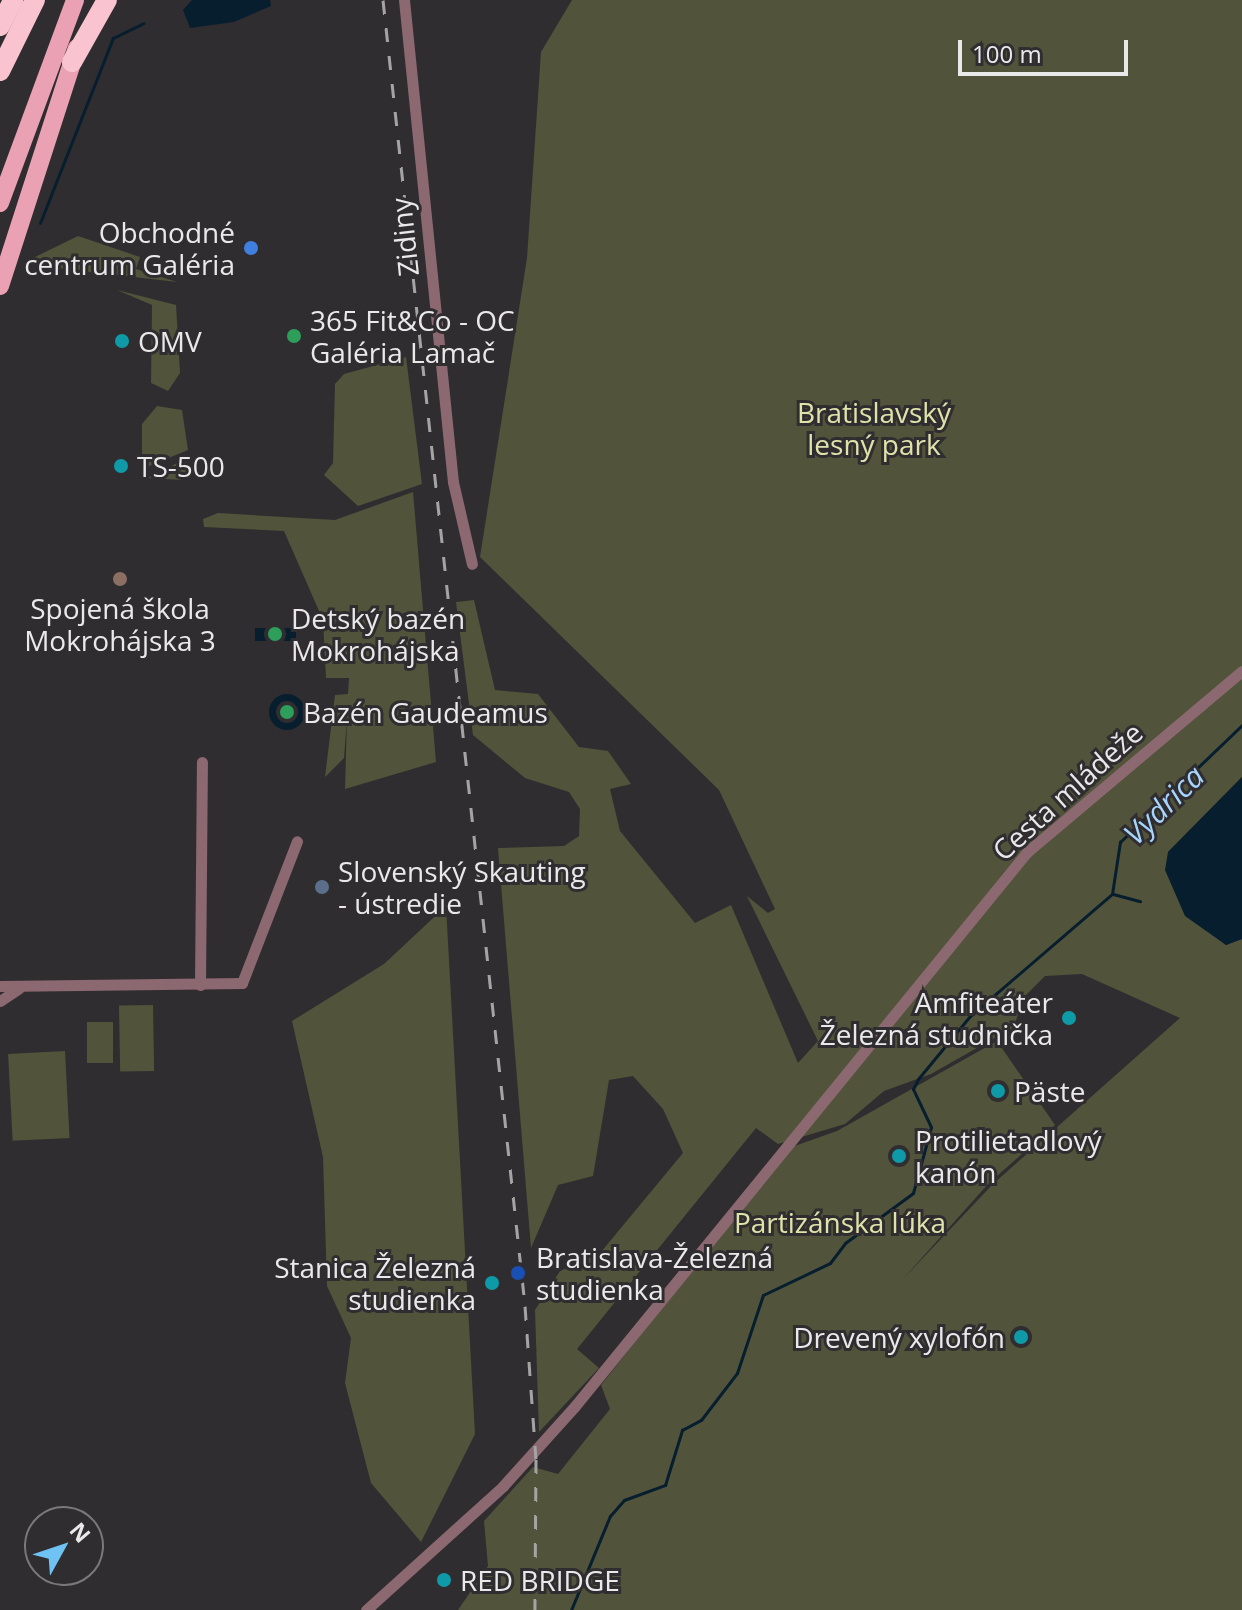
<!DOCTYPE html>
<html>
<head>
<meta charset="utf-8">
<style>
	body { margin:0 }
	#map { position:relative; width:1242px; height:1610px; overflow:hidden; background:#302d30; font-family:"Open Sans",sans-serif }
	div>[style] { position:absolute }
	.green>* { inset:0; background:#51533a; transform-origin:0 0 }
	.water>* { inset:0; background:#071e2f; transform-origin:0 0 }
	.round { border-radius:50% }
	.stream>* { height:3px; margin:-1.5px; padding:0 1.5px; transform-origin:1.5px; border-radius:1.5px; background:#071e2f }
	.minor>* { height:11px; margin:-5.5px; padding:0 5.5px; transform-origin:5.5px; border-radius:5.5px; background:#8c6871 }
	.primary>* { height:18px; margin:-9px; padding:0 9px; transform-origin:9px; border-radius:9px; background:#eaa1b3 }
	.motorway>* { height:20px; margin:-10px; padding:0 10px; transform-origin:10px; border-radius:10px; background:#f9c4d0 }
	.rail>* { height:3px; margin-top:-1.5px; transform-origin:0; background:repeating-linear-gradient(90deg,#a5a4a5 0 14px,transparent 0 28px) }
	.dots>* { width:22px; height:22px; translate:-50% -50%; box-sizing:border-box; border:4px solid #302d30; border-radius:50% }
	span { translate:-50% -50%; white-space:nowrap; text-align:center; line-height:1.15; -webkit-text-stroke:6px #302d30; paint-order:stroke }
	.poi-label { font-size:28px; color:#eae9ea }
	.right { translate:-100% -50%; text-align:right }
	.left { translate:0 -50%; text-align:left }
	.street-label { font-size:28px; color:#eae9ea }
	.park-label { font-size:28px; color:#dee3aa }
	.water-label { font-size:30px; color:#a6d5fd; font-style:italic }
	.north { position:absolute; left:24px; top:1506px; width:80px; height:80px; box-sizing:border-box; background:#302d30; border:2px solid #7a787a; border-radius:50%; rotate:50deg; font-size:22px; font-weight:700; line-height:32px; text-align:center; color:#eae9ea }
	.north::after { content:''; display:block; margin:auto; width:28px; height:36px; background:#6fc2f4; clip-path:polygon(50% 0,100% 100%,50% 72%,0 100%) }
	.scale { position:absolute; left:958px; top:40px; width:170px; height:36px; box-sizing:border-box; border:4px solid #eae9ea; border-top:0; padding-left:10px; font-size:24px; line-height:28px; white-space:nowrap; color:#eae9ea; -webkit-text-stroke:6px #302d30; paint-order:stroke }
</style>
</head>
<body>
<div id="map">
	<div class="green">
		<div style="clip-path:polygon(572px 0,1242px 0,1242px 777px,1168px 852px,1226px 945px,1242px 939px,1242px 1610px,458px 1610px,488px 1566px,484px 1521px,533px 1467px,558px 1474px,610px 1409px,601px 1385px,789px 1148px,837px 1131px,997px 1041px,1055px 1125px,989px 1183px,903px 1279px,994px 1183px,1180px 1018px,1082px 974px,1045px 976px,1023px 998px,1014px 1027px,931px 1074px,884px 1091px,845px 1124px,778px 1144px,756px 1128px,577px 1349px,599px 1368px,539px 1432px,535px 1310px,560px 1271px,601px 1252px,683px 1153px,663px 1109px,633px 1076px,609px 1080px,593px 1176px,558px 1185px,531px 1248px,498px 848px,564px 846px,579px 836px,580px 809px,569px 792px,525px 778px,473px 735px,456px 602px,474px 600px,495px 690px,538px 694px,579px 747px,608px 751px,631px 784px,610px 789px,620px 831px,695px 923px,731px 905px,798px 1063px,818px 1041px,747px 896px,768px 913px,775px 909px,719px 790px,480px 557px,527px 258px,541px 52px)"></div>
		<div style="clip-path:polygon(78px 236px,140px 257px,136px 269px,177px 282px,48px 267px,31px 259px)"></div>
		<div style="clip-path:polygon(117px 290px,176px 305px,180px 373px,168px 391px,151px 383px,152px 305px)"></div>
		<div style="clip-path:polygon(406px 357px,422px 484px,358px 506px,324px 475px,333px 463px,335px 384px,344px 374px)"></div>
		<div style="clip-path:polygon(157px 406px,182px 410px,188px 450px,142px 469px,142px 424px)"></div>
		<div style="clip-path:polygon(185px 459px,193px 474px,182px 480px,148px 478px)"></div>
		<div style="clip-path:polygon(413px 492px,436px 762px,345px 789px,347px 719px,344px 758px,325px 777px,335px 695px,348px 694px,349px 678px,326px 678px,323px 620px,284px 531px,204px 527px,203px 519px,218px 513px,335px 520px)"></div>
		<div style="clip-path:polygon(446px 906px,475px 1434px,421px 1542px,371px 1483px,345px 1383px,351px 1338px,327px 1286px,323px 1157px,292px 1021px,384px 964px)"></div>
		<div style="left:153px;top:1005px;width:66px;height:34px;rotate:89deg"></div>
		<div style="left:87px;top:1022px;width:26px;height:41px"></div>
		<div style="left:65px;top:1051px;width:87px;height:57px;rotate:87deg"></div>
	</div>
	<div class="water">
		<div style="clip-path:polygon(192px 0,270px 0,271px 6px,234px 22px,190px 28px,183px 10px)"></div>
		<div style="left:255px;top:628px;width:41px;height:13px"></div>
		<div class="round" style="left:269px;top:694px;width:36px;height:36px"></div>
		<div style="clip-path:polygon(1242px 777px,1242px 939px,1226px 945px,1185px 916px,1165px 870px,1168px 852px)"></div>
	</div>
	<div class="stream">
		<div style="left:40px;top:223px;width:199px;rotate:-68.5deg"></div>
		<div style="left:113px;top:38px;width:34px;rotate:-26deg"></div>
		<div style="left:1113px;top:894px;width:28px;rotate:15deg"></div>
		<div style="left:571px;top:1610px;width:102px;rotate:-67.5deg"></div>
		<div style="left:610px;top:1516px;width:21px;rotate:-49deg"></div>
		<div style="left:624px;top:1500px;width:44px;rotate:-20.1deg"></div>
		<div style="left:665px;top:1485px;width:58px;rotate:-72.8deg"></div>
		<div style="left:682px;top:1430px;width:21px;rotate:-28deg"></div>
		<div style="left:701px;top:1420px;width:59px;rotate:-52.5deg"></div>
		<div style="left:737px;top:1373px;width:82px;rotate:-71.6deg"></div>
		<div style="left:763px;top:1295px;width:74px;rotate:-25.5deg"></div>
		<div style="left:830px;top:1263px;width:25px;rotate:-53deg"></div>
		<div style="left:845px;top:1243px;width:84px;rotate:-36.3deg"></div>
		<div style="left:913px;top:1193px;width:68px;rotate:-74.7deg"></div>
		<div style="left:931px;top:1127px;width:42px;rotate:-115.3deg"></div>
		<div style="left:913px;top:1089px;width:11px;rotate:-63deg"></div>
		<div style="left:918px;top:1079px;width:82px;rotate:-50.5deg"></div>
		<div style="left:970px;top:1016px;width:187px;rotate:-40.7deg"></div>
		<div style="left:1112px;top:894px;width:53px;rotate:-81.3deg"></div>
		<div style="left:1120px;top:842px;width:169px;rotate:-43.8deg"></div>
	</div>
	<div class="minor">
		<div style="left:404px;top:0;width:484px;rotate:84.2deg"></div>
		<div style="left:453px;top:482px;width:84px;rotate:77deg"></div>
		<div style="left:200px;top:985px;width:223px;rotate:-89.5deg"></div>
		<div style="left:0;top:986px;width:242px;rotate:-0.7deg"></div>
		<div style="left:242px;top:983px;width:152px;rotate:-68.8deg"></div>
		<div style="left:0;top:1001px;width:23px;rotate:-34deg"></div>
		<div style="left:366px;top:1610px;width:185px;rotate:-42.1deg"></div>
		<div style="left:503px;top:1486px;width:108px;rotate:-48deg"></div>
		<div style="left:575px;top:1406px;width:715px;rotate:-50.79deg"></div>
		<div style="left:1027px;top:852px;width:281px;rotate:-40.1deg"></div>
	</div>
	<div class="primary">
		<div style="left:0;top:203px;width:216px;rotate:-69.7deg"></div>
		<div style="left:0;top:286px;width:250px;rotate:-72.1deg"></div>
	</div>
	<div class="motorway">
		<div style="left:0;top:26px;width:29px;rotate:-63deg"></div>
		<div style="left:72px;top:62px;width:71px;rotate:-60.6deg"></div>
		<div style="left:0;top:71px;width:79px;rotate:-63.8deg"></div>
	</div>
	<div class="rail">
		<div style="left:383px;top:0;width:1314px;rotate:83.79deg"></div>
		<div style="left:525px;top:1306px;width:153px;rotate:85.9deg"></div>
		<div style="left:536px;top:1459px;width:151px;rotate:90.4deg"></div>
	</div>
	<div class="dots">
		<div style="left:251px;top:248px;background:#3f7fe0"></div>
		<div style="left:294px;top:336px;background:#2e9e5b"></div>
		<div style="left:122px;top:341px;background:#0f9aa8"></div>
		<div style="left:121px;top:466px;background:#0f9aa8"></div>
		<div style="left:120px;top:579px;background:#8d6e63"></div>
		<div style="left:275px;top:634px;background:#2e9e5b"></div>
		<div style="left:287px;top:712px;background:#2e9e5b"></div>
		<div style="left:322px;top:887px;background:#5c6f8a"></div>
		<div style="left:1069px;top:1018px;background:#0f9aa8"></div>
		<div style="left:998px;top:1091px;background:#0f9aa8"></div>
		<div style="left:899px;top:1156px;background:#0f9aa8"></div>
		<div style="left:518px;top:1273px;background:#1a4fb4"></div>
		<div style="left:492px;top:1283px;background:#0f9aa8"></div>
		<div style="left:1021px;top:1337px;background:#0f9aa8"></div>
		<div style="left:444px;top:1580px;background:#0f9aa8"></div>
	</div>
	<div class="poi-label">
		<span class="right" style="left:235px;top:248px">Obchodné<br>centrum Galéria</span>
		<span class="left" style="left:310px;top:336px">365 Fit&amp;Co - OC<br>Galéria Lamač</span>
		<span class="left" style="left:138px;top:341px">OMV</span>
		<span class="left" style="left:137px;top:466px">TS-500</span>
		<span style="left:120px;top:624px">Spojená škola<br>Mokrohájska 3</span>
		<span class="left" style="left:291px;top:634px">Detský bazén<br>Mokrohájska</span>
		<span class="left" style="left:303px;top:712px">Bazén Gaudeamus</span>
		<span class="left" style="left:338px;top:887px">Slovenský Skauting<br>- ústredie</span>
		<span class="right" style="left:1053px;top:1018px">Amfiteáter<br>Železná studnička</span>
		<span class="left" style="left:1014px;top:1091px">Päste</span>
		<span class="left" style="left:915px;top:1156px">Protilietadlový<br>kanón</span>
		<span class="left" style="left:536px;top:1273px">Bratislava-Železná<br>studienka</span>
		<span class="right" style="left:476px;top:1283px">Stanica Železná<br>studienka</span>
		<span class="right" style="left:1005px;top:1337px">Drevený xylofón</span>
		<span class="left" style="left:460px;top:1580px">RED BRIDGE</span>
	</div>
	<div class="street-label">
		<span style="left:404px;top:237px;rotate:-96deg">Zidiny</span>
		<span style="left:1067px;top:791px;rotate:-42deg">Cesta mládeže</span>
	</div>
	<div class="park-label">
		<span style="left:874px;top:428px">Bratislavský<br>lesný park</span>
		<span style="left:840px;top:1222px">Partizánska lúka</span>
	</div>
	<div class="water-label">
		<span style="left:1164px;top:805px;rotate:-44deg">Vydrica</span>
	</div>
	<div class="north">N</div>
	<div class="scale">100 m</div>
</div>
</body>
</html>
